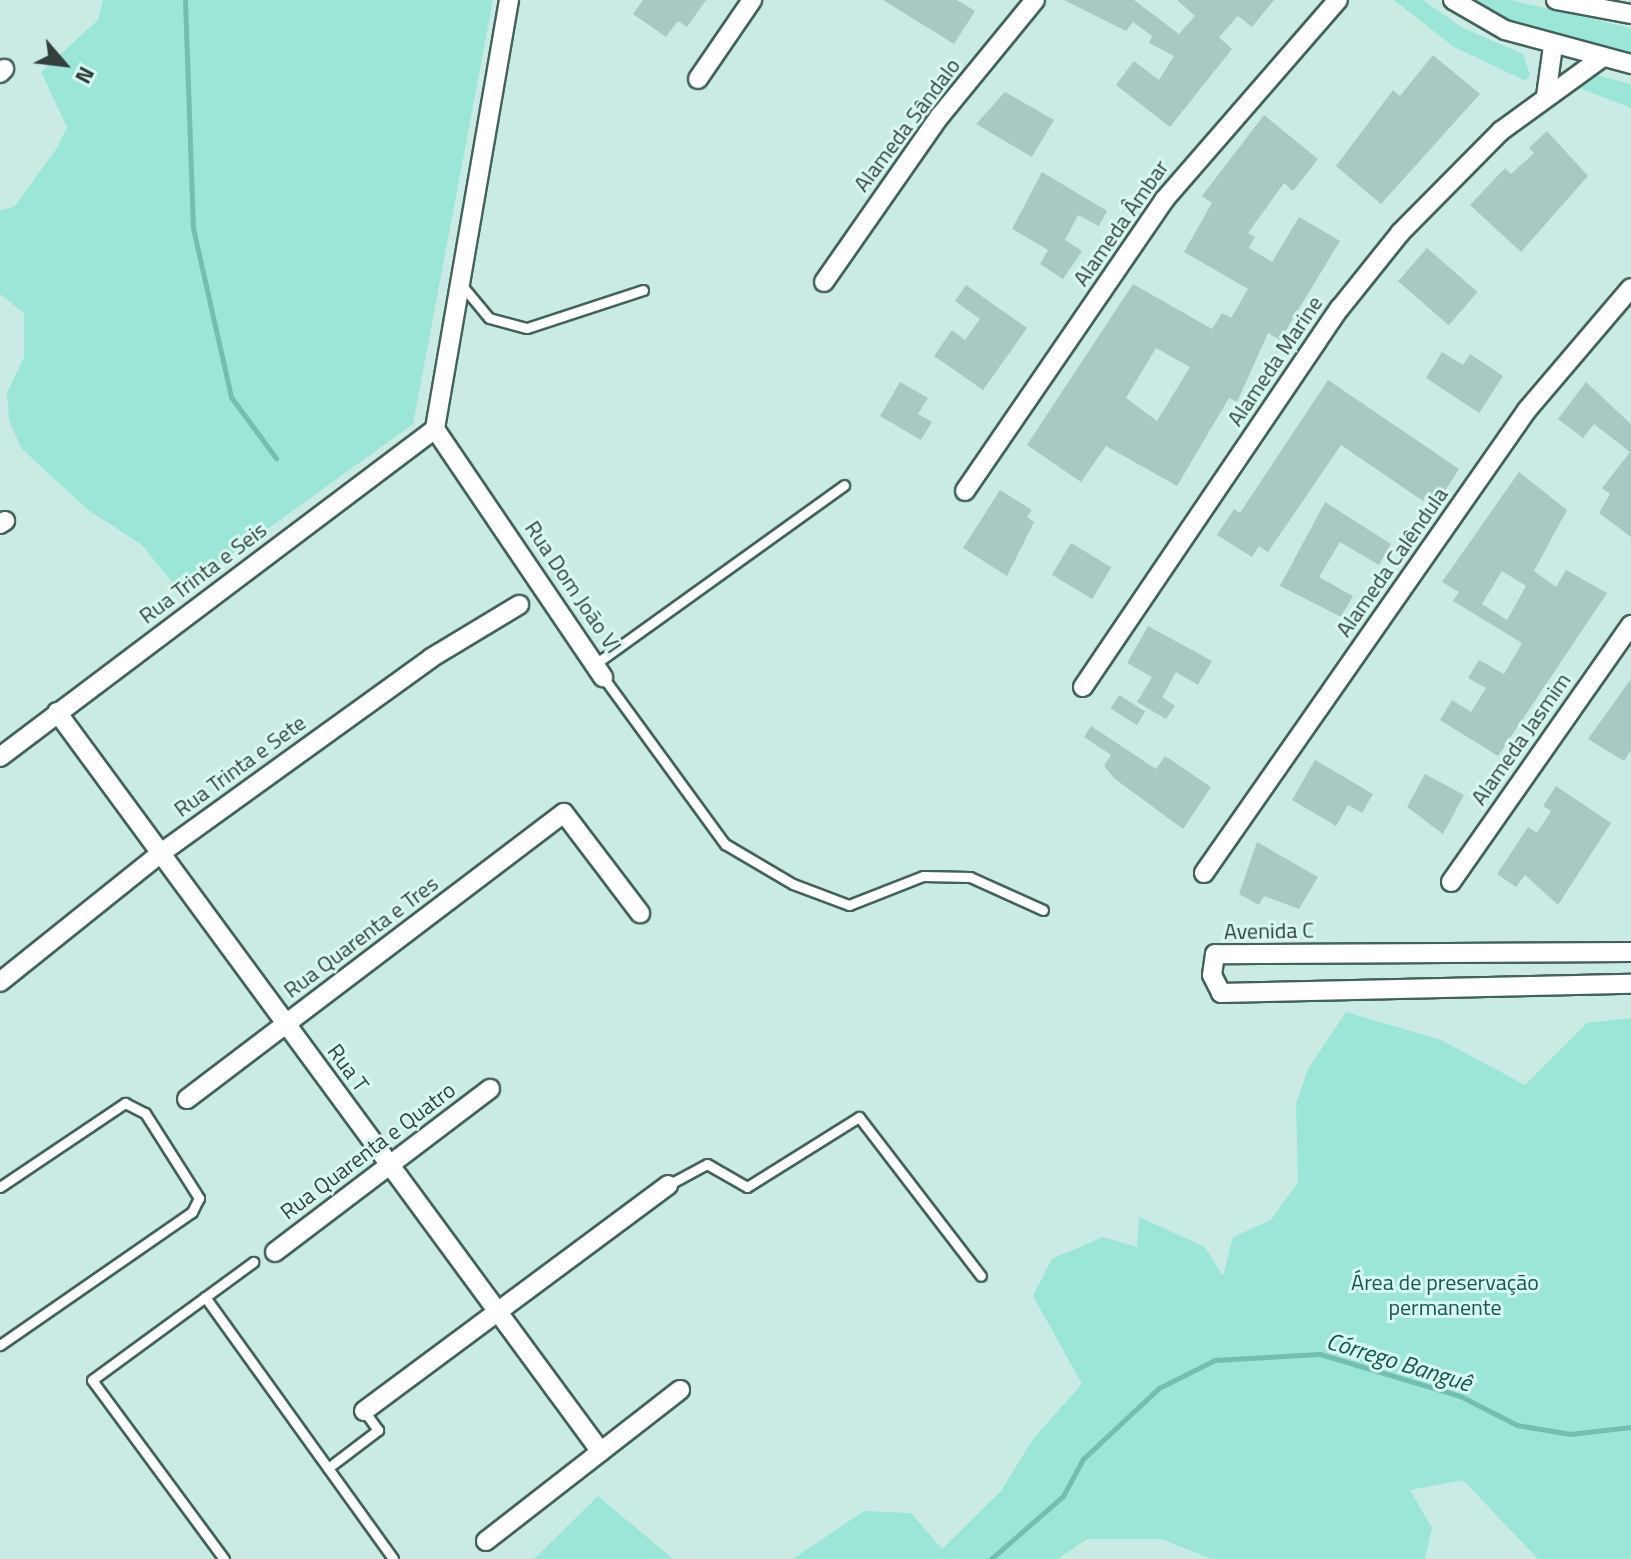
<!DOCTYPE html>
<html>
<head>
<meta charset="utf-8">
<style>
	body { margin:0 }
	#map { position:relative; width:1631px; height:1559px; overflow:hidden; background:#c9ebe4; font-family:"Titillium Web",sans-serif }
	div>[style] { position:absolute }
	.green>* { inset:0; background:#9be6d7 }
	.stream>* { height:5px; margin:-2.5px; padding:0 2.5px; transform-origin:2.5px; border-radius:2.5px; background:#72beb0 }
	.building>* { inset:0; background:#a8c9c2; transform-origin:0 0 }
	.roads { filter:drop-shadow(2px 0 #43625c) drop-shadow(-2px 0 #43625c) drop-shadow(0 2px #43625c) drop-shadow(0 -2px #43625c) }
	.service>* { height:9px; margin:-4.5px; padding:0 4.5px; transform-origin:4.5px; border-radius:4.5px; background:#fff }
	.minor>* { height:18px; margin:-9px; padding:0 9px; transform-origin:9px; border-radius:9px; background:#fff }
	span { translate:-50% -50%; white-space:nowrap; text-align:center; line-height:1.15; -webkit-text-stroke:6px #d6f8f1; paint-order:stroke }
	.street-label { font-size:22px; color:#323f3c }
	.park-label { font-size:22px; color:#19584f }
	.water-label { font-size:24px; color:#16564d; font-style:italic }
	.north { position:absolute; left:24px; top:24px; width:80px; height:80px; -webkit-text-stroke:6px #d6f8f1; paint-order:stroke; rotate:118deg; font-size:22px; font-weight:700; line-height:32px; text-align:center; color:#323f3c }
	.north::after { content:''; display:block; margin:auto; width:28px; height:36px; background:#323f3c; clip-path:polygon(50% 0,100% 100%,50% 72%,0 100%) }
</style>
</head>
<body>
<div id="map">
	<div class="green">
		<div style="clip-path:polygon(103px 0,493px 0,413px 424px,180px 592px,142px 545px,87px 509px,21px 448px,9px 420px,7px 393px,24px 357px,24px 313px,0 294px,0 210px,14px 207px,57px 148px,67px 127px,41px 72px,98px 20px)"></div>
		<div style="clip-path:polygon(1394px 0,1423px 0,1461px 27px,1523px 54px,1530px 75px,1526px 81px,1454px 47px)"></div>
		<div style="clip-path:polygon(1468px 0,1510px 0,1631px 28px,1631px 54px,1521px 25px)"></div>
		<div style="clip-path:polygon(1593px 74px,1631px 84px,1631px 108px,1574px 86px)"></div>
		<div style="clip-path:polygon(1346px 1012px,1441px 1040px,1525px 1085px,1587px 1023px,1631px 1018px,1631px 1559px,1538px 1559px,1463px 1480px,1410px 1490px,1432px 1528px,1425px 1559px,1212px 1559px,1161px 1539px,1087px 1539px,1058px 1559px,793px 1559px,864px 1511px,911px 1513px,942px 1549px,1001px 1491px,1033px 1439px,1082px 1384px,1033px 1296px,1052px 1259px,1103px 1237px,1137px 1247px,1139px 1217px,1205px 1247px,1223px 1276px,1233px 1237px,1271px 1220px,1298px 1182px,1296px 1104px,1308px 1069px)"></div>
		<div style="clip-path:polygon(598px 1496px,673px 1559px,534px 1559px)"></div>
	</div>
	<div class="stream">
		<div style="left:185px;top:0;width:228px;rotate:88deg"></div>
		<div style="left:193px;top:228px;width:173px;rotate:77.3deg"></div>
		<div style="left:231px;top:397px;width:76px;rotate:53.6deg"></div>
		<div style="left:991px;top:1559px;width:96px;rotate:-41.2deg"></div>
		<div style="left:1063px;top:1496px;width:42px;rotate:-61.6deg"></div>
		<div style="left:1083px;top:1459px;width:104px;rotate:-43.1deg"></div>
		<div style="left:1159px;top:1388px;width:63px;rotate:-26.6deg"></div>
		<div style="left:1215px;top:1360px;width:105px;rotate:-3.3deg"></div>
		<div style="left:1320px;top:1354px;width:146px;rotate:16.7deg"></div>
		<div style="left:1460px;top:1396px;width:64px;rotate:27deg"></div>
		<div style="left:1517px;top:1425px;width:54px;rotate:9.6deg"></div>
		<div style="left:1570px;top:1434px;width:61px;rotate:-6.5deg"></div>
	</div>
	<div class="building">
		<div style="clip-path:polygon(643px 0,706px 0,687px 27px,678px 21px,666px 37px,633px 14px)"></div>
		<div style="clip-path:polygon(883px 0,957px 0,975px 11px,954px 44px)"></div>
		<div style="clip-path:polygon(1064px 0,1134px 0,1179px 34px,1195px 16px,1177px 0,1274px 0,1252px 27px,1238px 16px,1219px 37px,1232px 49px,1170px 127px,1116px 85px,1134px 61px,1159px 80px,1174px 56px,1149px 43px,1152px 36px,1133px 22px,1126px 31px)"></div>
		<div style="clip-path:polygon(1433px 55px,1480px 94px,1381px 204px,1336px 166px,1393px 90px,1400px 96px)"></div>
		<div style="clip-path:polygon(1005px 92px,1054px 120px,1032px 157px,976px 124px)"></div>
		<div style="clip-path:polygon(evenodd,1264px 115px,1318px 159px,1293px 191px,1284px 183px,1248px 233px,1255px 237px,1249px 248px,1272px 262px,1299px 217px,1340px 241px,1280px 340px,1268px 333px,1237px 402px,1229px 398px,1177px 486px,1106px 446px,1081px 482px,1027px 445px,1133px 284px,1212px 329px,1222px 313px,1231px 318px,1248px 289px,1184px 252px,1212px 203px,1202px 196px,1264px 115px,1156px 348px,1190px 367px,1157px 421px,1126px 398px,1156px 348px)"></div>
		<div style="clip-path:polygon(1547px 131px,1588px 176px,1521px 252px,1470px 205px,1505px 168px,1511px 174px,1534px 153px,1529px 148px)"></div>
		<div style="clip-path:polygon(1042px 172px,1107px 211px,1099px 226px,1078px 215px,1065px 240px,1082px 251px,1063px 279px,1040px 264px,1048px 250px,1012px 229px)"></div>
		<div style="left:1427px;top:248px;width:67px;height:44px;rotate:41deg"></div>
		<div style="clip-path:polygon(966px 285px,1027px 328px,983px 390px,934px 356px,952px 330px,965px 340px,980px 319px,955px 301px)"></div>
		<div style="clip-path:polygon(1442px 352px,1463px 365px,1470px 354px,1503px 376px,1479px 413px,1426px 378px)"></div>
		<div style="clip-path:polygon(1328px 380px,1459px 469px,1438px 502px,1427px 495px,1423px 501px,1341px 445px,1268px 552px,1259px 546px,1252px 557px,1217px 535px,1234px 509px,1240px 513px)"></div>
		<div style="clip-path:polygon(900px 382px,928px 398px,918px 414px,932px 422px,921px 440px,880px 416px)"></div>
		<div style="clip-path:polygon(1586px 382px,1631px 424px,1631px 537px,1599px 513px,1610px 494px,1602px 488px,1630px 452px,1594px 424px,1583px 438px,1558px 419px)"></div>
		<div style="clip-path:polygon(evenodd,1519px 472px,1567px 510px,1534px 571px,1556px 587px,1566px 570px,1607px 593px,1498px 756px,1440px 720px,1452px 700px,1471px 712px,1486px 688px,1468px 678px,1479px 660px,1504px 674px,1522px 643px,1453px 601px,1459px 592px,1442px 582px,1519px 472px,1502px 571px,1526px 586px,1507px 620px,1482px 604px,1502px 571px)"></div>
		<div style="clip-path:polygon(1000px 490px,1032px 510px,1027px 517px,1034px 522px,1007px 576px,963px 548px)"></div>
		<div style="clip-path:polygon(1325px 502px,1391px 544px,1379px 565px,1340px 542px,1319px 577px,1353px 596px,1341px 617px,1280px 586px)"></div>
		<div style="left:1071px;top:543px;width:47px;height:37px;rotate:31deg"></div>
		<div style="clip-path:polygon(1148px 626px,1212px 661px,1198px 685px,1176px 672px,1162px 697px,1175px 706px,1166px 719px,1137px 702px,1152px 677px,1127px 663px)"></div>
		<div style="clip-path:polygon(1631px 679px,1631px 750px,1624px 761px,1588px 739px)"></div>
		<div style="left:1119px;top:695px;width:31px;height:16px;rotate:32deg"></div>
		<div style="clip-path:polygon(1091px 726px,1156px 769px,1165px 756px,1211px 787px,1183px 829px,1115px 779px,1104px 766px,1111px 755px,1084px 737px)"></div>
		<div style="clip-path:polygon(1315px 760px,1373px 794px,1362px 813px,1348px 805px,1336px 826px,1292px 800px)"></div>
		<div style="clip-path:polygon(1425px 774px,1464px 795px,1443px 834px,1407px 807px)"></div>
		<div style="clip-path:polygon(1556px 786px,1611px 823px,1558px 905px,1525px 875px,1516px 887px,1497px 874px,1528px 827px,1537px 833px,1551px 811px,1543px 806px)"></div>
		<div style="clip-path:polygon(1257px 842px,1318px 877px,1299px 909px,1264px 896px,1259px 905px,1239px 894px)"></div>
	</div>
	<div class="roads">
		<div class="service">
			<div style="left:460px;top:283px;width:45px;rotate:50.4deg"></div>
			<div style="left:489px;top:318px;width:39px;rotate:15deg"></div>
			<div style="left:527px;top:328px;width:122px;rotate:-18.1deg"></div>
			<div style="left:598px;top:662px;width:303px;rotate:-35.7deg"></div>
			<div style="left:603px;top:677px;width:207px;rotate:53.9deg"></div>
			<div style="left:725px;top:844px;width:79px;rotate:30.5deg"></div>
			<div style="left:793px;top:884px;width:60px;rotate:20.6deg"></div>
			<div style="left:849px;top:905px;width:79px;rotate:-21.4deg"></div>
			<div style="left:923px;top:876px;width:47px;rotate:1.2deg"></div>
			<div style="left:970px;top:877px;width:80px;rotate:24.3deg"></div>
			<div style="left:668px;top:1185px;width:44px;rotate:-28.3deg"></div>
			<div style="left:707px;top:1164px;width:46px;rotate:29.9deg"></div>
			<div style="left:747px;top:1187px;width:132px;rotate:-32deg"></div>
			<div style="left:859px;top:1117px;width:200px;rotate:52.5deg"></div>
			<div style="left:0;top:1187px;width:151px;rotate:-33.9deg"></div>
			<div style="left:125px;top:1103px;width:22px;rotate:27deg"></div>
			<div style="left:145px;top:1113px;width:101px;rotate:57.6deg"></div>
			<div style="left:199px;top:1198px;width:16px;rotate:117deg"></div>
			<div style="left:192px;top:1212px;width:234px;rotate:145.3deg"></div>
			<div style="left:205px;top:1297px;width:322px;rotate:54.3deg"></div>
			<div style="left:328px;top:1468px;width:63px;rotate:-37.2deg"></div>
			<div style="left:378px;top:1430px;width:24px;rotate:-126deg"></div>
			<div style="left:224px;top:1559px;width:222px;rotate:-126.4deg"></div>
			<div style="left:92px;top:1380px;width:200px;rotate:-36.2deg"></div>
		</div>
		<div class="minor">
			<div style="left:509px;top:0;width:435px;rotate:99.8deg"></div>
			<div style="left:435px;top:429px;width:300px;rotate:55.9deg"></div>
			<div style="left:1453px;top:0;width:60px;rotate:30deg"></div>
			<div style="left:1505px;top:30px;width:131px;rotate:15.1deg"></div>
			<div style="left:1556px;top:0;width:76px;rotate:10.6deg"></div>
			<div style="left:0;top:73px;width:6px;rotate:-45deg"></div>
			<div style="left:698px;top:79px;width:96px;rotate:-55.6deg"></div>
			<div style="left:1546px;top:96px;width:50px;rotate:-82deg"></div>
			<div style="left:824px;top:282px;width:203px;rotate:-55.1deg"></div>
			<div style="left:940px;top:116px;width:150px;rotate:-50.7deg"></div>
			<div style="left:965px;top:491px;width:353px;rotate:-55.6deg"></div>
			<div style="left:1164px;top:200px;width:265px;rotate:-49deg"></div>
			<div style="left:0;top:524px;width:6px;rotate:-31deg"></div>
			<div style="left:1083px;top:687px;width:458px;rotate:-55.9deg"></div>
			<div style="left:1340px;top:308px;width:96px;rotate:-51.3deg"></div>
			<div style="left:1400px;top:233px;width:144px;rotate:-45.3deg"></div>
			<div style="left:1501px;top:131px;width:126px;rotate:-36deg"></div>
			<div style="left:57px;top:712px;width:918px;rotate:53.68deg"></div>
			<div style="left:0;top:757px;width:545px;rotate:-37.02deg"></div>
			<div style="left:1204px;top:873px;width:565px;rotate:-55.1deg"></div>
			<div style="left:1527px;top:410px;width:160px;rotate:-49.6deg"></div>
			<div style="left:1451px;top:882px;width:314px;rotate:-55deg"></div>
			<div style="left:1631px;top:952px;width:416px;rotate:179.7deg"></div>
			<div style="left:1215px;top:954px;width:21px;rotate:98deg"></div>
			<div style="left:1212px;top:975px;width:20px;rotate:63deg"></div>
			<div style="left:1221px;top:993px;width:410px;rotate:-1.3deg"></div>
			<div style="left:0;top:982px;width:206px;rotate:-38.7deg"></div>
			<div style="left:161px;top:853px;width:333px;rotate:-35.8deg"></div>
			<div style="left:431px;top:658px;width:103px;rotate:-31.1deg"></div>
			<div style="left:187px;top:1099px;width:473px;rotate:-37.2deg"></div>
			<div style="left:564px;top:813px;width:126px;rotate:52.8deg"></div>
			<div style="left:275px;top:1252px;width:270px;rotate:-37.2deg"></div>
			<div style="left:364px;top:1411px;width:379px;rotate:-36.6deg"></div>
			<div style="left:486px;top:1541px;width:246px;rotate:-37.9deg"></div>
		</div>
	</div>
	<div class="street-label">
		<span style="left:907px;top:125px;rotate:-53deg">Alameda Sândalo</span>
		<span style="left:1121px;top:223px;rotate:-55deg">Alameda Âmbar</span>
		<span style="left:1275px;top:361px;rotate:-56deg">Alameda Marine</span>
		<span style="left:1392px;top:562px;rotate:-55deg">Alameda Calêndula</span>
		<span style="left:203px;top:573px;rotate:-37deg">Rua Trinta e Seis</span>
		<span style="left:573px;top:587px;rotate:56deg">Rua Dom João VI</span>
		<span style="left:1521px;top:739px;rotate:-55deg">Alameda Jasmim</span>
		<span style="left:240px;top:766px;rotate:-36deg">Rua Trinta e Sete</span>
		<span style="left:1269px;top:931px;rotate:-1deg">Avenida C</span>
		<span style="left:361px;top:937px;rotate:-37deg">Rua Quarenta e Tres</span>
		<span style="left:348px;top:1068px;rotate:54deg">Rua T</span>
		<span style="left:368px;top:1151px;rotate:-37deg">Rua Quarenta e Quatro</span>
	</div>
	<div class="park-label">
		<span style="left:1445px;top:1295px">Área de preservação<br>permanente</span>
	</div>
	<div class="water-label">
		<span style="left:1399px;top:1362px;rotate:17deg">Córrego Banguê</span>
	</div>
	<div class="north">N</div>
</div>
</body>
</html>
